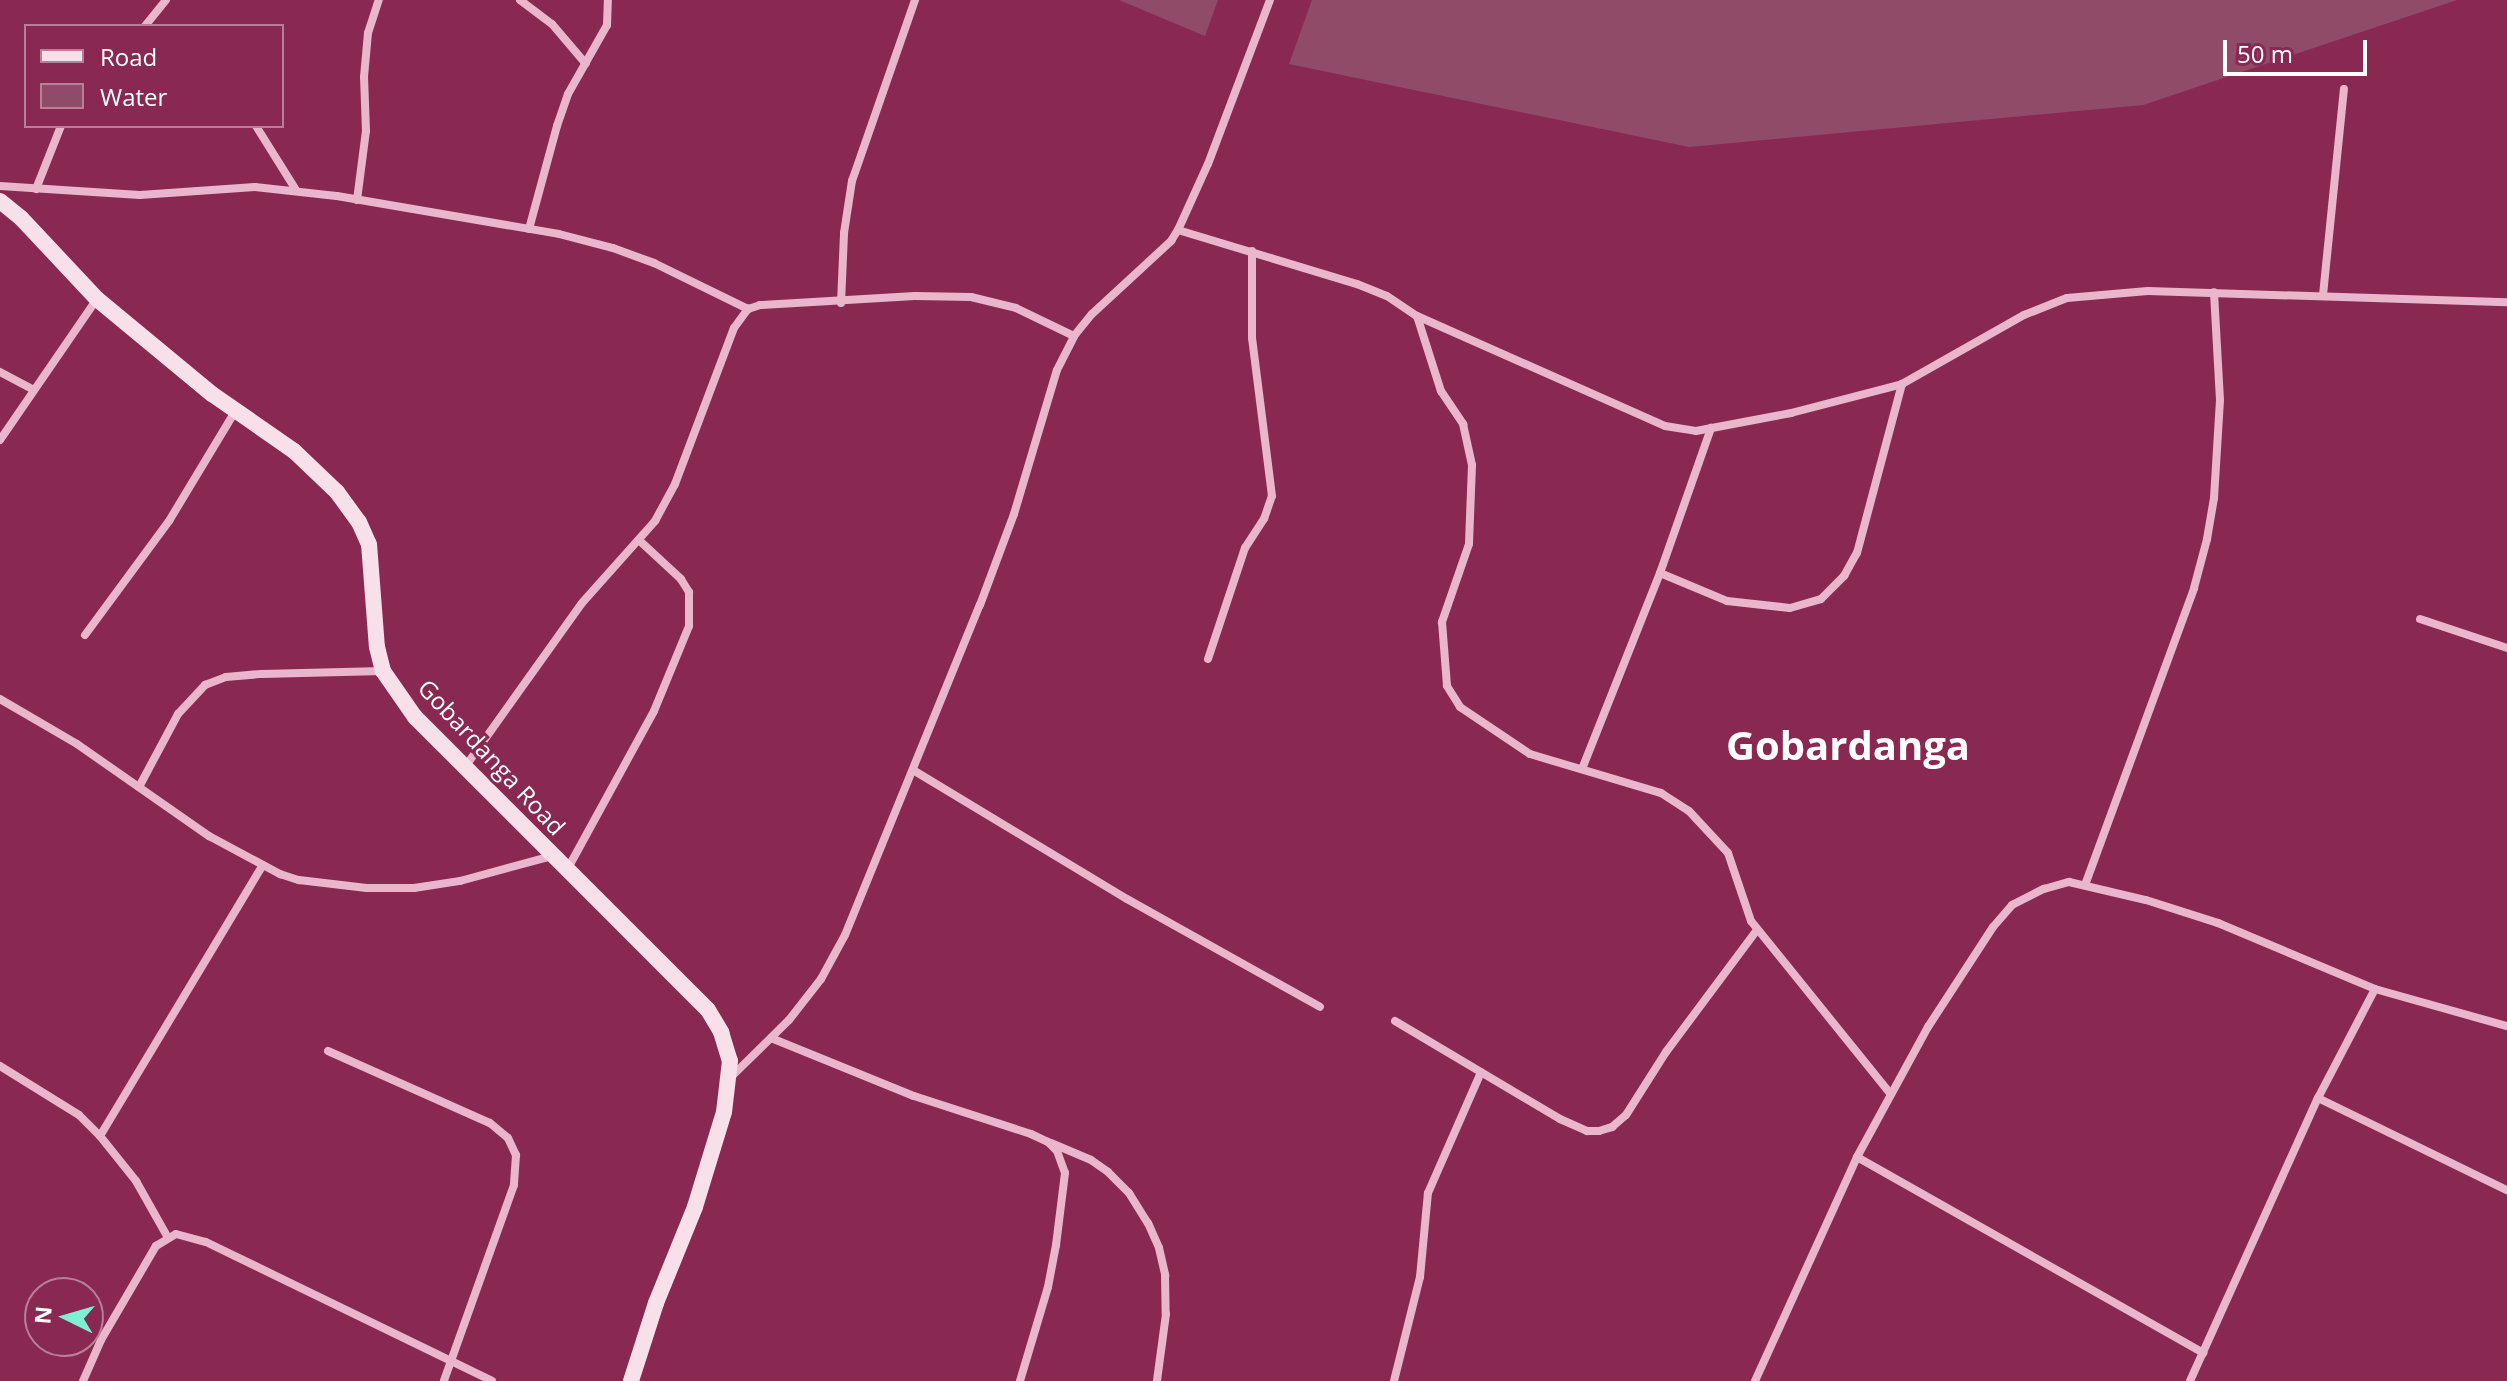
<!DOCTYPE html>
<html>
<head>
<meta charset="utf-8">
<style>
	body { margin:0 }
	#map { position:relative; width:2507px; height:1381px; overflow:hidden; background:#892951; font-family:"Open Sans",sans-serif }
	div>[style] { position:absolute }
	.water>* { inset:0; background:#904b68 }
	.minor>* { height:8px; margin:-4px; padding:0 4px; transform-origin:4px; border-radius:4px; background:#e9b6cc }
	.secondary>* { height:16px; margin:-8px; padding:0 8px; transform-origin:8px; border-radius:8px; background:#f8e0ea }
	span { translate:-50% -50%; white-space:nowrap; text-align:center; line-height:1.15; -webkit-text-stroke:6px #892951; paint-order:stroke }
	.street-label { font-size:24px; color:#fff }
	.town-label { font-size:40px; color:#fff; font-weight:700 }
	.legend { position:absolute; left:24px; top:24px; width:260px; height:104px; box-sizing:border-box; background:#892951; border:2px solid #b87f97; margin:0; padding:10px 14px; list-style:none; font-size:24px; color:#fff }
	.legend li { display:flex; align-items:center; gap:16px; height:40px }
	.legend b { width:40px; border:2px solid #b87f97 }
	.north { position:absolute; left:24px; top:1277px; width:80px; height:80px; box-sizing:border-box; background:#892951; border:2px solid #b87f97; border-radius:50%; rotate:275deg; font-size:22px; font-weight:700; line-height:32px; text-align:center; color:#fff }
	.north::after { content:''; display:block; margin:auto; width:28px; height:36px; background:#7df0d1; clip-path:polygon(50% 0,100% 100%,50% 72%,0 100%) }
	.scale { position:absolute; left:2223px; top:40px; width:144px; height:36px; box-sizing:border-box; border:4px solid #fff; border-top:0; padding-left:10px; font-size:24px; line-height:28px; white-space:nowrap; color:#fff; -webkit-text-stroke:6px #892951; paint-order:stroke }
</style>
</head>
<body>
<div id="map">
	<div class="water">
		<div style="clip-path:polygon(1119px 0,1218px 0,1205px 36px)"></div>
		<div style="clip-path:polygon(1312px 0,2457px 0,2143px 105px,1689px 147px,1289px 64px)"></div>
	</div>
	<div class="minor">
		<div style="left:520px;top:0;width:40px;rotate:37deg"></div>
		<div style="left:552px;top:24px;width:52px;rotate:49.6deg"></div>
		<div style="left:145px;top:26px;width:33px;rotate:-51deg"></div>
		<div style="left:256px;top:126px;width:75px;rotate:58deg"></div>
		<div style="left:0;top:186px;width:140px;rotate:3.7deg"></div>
		<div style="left:140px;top:195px;width:115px;rotate:-4deg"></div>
		<div style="left:255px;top:187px;width:82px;rotate:6.3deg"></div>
		<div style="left:337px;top:196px;width:225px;rotate:9.7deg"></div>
		<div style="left:559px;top:234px;width:56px;rotate:14.5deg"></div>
		<div style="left:613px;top:248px;width:44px;rotate:20.1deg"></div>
		<div style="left:654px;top:263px;width:105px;rotate:26.1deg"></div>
		<div style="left:36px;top:189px;width:68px;rotate:-68.4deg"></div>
		<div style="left:357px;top:200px;width:70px;rotate:-82.6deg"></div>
		<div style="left:366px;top:131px;width:54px;rotate:-92.1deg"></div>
		<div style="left:364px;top:77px;width:44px;rotate:-84.8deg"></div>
		<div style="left:368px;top:33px;width:35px;rotate:-72deg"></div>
		<div style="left:529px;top:229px;width:107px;rotate:-74.8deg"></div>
		<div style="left:557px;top:126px;width:34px;rotate:-71deg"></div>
		<div style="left:568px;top:94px;width:79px;rotate:-60.5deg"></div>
		<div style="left:607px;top:25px;width:25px;rotate:-88deg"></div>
		<div style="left:1178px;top:230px;width:187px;rotate:16.8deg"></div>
		<div style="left:1357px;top:284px;width:32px;rotate:22deg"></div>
		<div style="left:1387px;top:296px;width:36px;rotate:34deg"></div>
		<div style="left:1417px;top:316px;width:79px;rotate:72.3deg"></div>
		<div style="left:1441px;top:391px;width:40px;rotate:56deg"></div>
		<div style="left:1463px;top:424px;width:42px;rotate:77.6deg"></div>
		<div style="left:1472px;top:465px;width:79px;rotate:92.2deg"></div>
		<div style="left:1469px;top:544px;width:83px;rotate:109.1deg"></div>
		<div style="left:1442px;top:622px;width:64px;rotate:85.5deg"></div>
		<div style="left:1447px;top:686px;width:25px;rotate:58deg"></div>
		<div style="left:1460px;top:707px;width:84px;rotate:33.9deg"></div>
		<div style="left:1530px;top:754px;width:137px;rotate:16.6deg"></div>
		<div style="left:1661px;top:793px;width:33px;rotate:33deg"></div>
		<div style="left:1689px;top:811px;width:57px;rotate:47.1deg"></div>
		<div style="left:1728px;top:853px;width:72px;rotate:71.3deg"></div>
		<div style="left:1751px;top:921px;width:221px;rotate:51.1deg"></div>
		<div style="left:2323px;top:295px;width:207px;rotate:-84.2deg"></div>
		<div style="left:841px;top:303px;width:70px;rotate:-87.5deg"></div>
		<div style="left:844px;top:233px;width:53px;rotate:-81.3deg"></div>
		<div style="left:852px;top:181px;width:192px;rotate:-70.8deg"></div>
		<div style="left:1417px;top:316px;width:271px;rotate:23.9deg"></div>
		<div style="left:1665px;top:426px;width:31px;rotate:9deg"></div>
		<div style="left:1696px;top:431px;width:97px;rotate:-10.7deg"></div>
		<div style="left:1791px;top:413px;width:115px;rotate:-14.6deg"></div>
		<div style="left:1902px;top:384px;width:140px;rotate:-29.5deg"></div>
		<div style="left:2024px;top:315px;width:46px;rotate:-21.6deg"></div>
		<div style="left:2067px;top:298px;width:81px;rotate:-4.9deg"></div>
		<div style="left:2148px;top:291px;width:359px;rotate:1.8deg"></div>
		<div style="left:0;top:372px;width:38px;rotate:28deg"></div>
		<div style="left:0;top:440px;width:171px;rotate:-55.5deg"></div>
		<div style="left:1660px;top:573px;width:73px;rotate:22.7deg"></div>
		<div style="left:1727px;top:601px;width:63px;rotate:6.3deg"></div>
		<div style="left:1790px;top:608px;width:32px;rotate:-16deg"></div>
		<div style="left:1821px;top:599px;width:33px;rotate:-45deg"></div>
		<div style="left:1844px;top:576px;width:26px;rotate:-61deg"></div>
		<div style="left:1857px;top:553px;width:175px;rotate:-75.1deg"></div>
		<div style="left:2420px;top:619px;width:92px;rotate:18.4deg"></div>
		<div style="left:85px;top:635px;width:142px;rotate:-53.6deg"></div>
		<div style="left:169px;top:521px;width:130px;rotate:-58.9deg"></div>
		<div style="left:1208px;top:659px;width:117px;rotate:-71.6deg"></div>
		<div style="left:1245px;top:548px;width:35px;rotate:-57deg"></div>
		<div style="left:1264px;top:519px;width:24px;rotate:-71deg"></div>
		<div style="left:1272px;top:496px;width:159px;rotate:-97.2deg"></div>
		<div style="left:1252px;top:338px;width:87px;rotate:-90deg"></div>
		<div style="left:0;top:699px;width:89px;rotate:30.3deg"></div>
		<div style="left:77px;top:744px;width:161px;rotate:34.9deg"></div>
		<div style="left:209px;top:836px;width:81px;rotate:28.2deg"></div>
		<div style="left:280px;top:874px;width:20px;rotate:18deg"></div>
		<div style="left:299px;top:880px;width:68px;rotate:6.7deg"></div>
		<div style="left:367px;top:888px;width:47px"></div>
		<div style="left:414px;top:888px;width:47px;rotate:-8.7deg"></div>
		<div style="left:460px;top:881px;width:95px;rotate:-15.2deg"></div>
		<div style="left:465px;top:767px;width:201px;rotate:-54.5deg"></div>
		<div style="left:582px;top:603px;width:110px;rotate:-48.3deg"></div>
		<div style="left:655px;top:521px;width:42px;rotate:-61.6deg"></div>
		<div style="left:675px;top:484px;width:167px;rotate:-69.3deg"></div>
		<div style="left:734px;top:328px;width:24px;rotate:-54deg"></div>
		<div style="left:748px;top:309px;width:13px;rotate:-18deg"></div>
		<div style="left:760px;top:305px;width:155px;rotate:-3.3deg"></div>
		<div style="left:915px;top:296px;width:56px;rotate:1deg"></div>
		<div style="left:971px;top:297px;width:46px;rotate:13.7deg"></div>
		<div style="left:1016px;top:308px;width:64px;rotate:25.8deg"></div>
		<div style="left:1582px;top:769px;width:211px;rotate:-68.3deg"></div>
		<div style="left:1660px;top:573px;width:154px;rotate:-70.6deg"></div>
		<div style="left:913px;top:770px;width:250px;rotate:31.1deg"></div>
		<div style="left:1127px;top:899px;width:221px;rotate:29.2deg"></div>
		<div style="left:139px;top:787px;width:83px;rotate:-61.9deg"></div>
		<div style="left:178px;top:714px;width:40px;rotate:-47deg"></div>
		<div style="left:205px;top:685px;width:22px;rotate:-21deg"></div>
		<div style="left:226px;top:677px;width:36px;rotate:-5deg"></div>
		<div style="left:262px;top:674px;width:121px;rotate:-1.4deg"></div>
		<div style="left:567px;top:870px;width:181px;rotate:-61.3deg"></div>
		<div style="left:654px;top:711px;width:92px;rotate:-67.6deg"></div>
		<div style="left:689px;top:626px;width:34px;rotate:-90deg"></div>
		<div style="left:689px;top:592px;width:15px;rotate:-122deg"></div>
		<div style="left:681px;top:579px;width:56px;rotate:-137.2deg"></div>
		<div style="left:2085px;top:885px;width:316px;rotate:-69.8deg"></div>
		<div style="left:2194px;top:588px;width:51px;rotate:-75.1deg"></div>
		<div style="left:2207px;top:539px;width:42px;rotate:-80.3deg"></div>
		<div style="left:2214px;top:498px;width:98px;rotate:-86.5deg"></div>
		<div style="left:2220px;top:400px;width:108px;rotate:-93.2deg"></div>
		<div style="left:1395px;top:1021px;width:192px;rotate:30.7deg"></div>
		<div style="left:1560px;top:1119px;width:30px;rotate:24deg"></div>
		<div style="left:1587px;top:1131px;width:12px"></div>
		<div style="left:1599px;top:1131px;width:14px;rotate:-17deg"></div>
		<div style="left:1612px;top:1127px;width:18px;rotate:-41deg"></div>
		<div style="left:1626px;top:1115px;width:75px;rotate:-57.6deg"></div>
		<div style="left:1666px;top:1052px;width:152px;rotate:-53.3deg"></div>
		<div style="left:771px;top:1038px;width:154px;rotate:22.1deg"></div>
		<div style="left:914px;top:1096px;width:123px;rotate:18deg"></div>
		<div style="left:1031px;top:1134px;width:19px;rotate:25deg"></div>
		<div style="left:1048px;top:1142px;width:13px;rotate:45deg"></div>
		<div style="left:1057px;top:1151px;width:23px;rotate:70deg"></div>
		<div style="left:1065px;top:1173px;width:73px;rotate:97.1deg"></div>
		<div style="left:1056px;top:1245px;width:43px;rotate:100.8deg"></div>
		<div style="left:1048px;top:1287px;width:98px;rotate:106.6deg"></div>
		<div style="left:328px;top:1051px;width:177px;rotate:24deg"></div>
		<div style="left:490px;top:1123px;width:23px;rotate:40deg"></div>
		<div style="left:508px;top:1138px;width:19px;rotate:65deg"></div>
		<div style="left:516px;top:1155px;width:30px;rotate:94deg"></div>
		<div style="left:514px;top:1185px;width:208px;rotate:109.7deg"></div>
		<div style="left:0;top:1066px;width:93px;rotate:31.8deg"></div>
		<div style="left:79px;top:1115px;width:30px;rotate:45deg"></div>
		<div style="left:100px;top:1136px;width:58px;rotate:51.3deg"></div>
		<div style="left:136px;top:1181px;width:63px;rotate:60.6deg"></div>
		<div style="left:731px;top:1077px;width:81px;rotate:-44.5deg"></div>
		<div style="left:789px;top:1020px;width:52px;rotate:-52deg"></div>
		<div style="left:821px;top:979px;width:50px;rotate:-61.4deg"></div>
		<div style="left:845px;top:935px;width:357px;rotate:-67.8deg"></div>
		<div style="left:980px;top:605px;width:97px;rotate:-69.5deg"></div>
		<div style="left:1014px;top:514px;width:150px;rotate:-73.4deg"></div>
		<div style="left:1057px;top:370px;width:38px;rotate:-63deg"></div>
		<div style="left:1074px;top:336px;width:28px;rotate:-51deg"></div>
		<div style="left:1092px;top:314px;width:108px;rotate:-42.7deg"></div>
		<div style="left:1171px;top:241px;width:13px;rotate:-58deg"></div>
		<div style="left:1178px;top:230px;width:72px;rotate:-65.6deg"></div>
		<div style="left:1208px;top:164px;width:175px;rotate:-69.3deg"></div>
		<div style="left:2318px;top:1098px;width:210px;rotate:26deg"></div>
		<div style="left:100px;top:1136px;width:316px;rotate:-59deg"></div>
		<div style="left:1051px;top:1143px;width:43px;rotate:23deg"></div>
		<div style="left:1091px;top:1160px;width:21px;rotate:35deg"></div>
		<div style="left:1108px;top:1172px;width:30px;rotate:45deg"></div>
		<div style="left:1129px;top:1193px;width:36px;rotate:58deg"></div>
		<div style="left:1148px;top:1223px;width:27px;rotate:66deg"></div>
		<div style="left:1159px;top:1248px;width:28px;rotate:77deg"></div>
		<div style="left:1165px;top:1275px;width:39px;rotate:89deg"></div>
		<div style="left:1166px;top:1314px;width:68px;rotate:97.7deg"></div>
		<div style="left:1857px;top:1157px;width:398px;rotate:29.5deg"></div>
		<div style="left:83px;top:1381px;width:45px;rotate:-66.3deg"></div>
		<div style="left:101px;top:1340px;width:109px;rotate:-59.7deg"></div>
		<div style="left:156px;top:1246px;width:23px;rotate:-31deg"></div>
		<div style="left:176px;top:1234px;width:31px;rotate:15deg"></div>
		<div style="left:206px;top:1242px;width:318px;rotate:25.9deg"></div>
		<div style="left:1394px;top:1381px;width:107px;rotate:-76deg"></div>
		<div style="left:1420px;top:1277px;width:84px;rotate:-84.6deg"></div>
		<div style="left:1428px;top:1193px;width:132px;rotate:-66.3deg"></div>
		<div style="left:1755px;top:1381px;width:246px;rotate:-65.5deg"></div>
		<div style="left:1857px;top:1157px;width:148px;rotate:-61.4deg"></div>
		<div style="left:1928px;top:1027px;width:119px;rotate:-57deg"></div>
		<div style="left:1993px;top:927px;width:29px;rotate:-49deg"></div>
		<div style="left:2012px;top:905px;width:36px;rotate:-27deg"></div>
		<div style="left:2044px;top:889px;width:26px;rotate:-16deg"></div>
		<div style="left:2069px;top:882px;width:79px;rotate:13.2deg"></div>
		<div style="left:2146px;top:900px;width:76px;rotate:17.7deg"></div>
		<div style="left:2218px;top:923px;width:170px;rotate:22.8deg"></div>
		<div style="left:2375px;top:989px;width:137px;rotate:15.7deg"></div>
		<div style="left:2190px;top:1381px;width:311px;rotate:-65.7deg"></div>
		<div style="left:2318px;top:1098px;width:123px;rotate:-62.4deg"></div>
	</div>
	<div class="secondary">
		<div style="left:0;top:201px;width:27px;rotate:39deg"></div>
		<div style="left:21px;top:218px;width:111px;rotate:46.8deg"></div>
		<div style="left:97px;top:299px;width:149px;rotate:39.6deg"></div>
		<div style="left:212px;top:394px;width:100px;rotate:34.8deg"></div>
		<div style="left:294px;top:451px;width:59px;rotate:43.6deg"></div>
		<div style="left:337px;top:492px;width:37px;rotate:54deg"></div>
		<div style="left:359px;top:522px;width:24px;rotate:66deg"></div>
		<div style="left:369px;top:544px;width:103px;rotate:85.6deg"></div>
		<div style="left:377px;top:647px;width:25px;rotate:76deg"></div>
		<div style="left:383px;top:671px;width:56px;rotate:55.2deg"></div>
		<div style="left:415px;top:717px;width:414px;rotate:45deg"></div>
		<div style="left:708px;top:1010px;width:26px;rotate:59deg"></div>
		<div style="left:721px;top:1032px;width:30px;rotate:73deg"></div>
		<div style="left:730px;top:1061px;width:51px;rotate:96.7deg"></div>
		<div style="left:724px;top:1112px;width:99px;rotate:107deg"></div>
		<div style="left:695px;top:1207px;width:104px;rotate:112.1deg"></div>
		<div style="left:656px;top:1303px;width:82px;rotate:107.8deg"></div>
	</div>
	<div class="street-label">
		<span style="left:492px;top:757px;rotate:47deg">Gobardanga Road</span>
	</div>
	<div class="town-label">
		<span style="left:1848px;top:745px">Gobardanga</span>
	</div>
	<ul class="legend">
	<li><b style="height:10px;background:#f8e0ea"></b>Road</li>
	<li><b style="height:22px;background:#904b68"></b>Water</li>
	</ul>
	<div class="north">N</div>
	<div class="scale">50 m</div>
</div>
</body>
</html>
